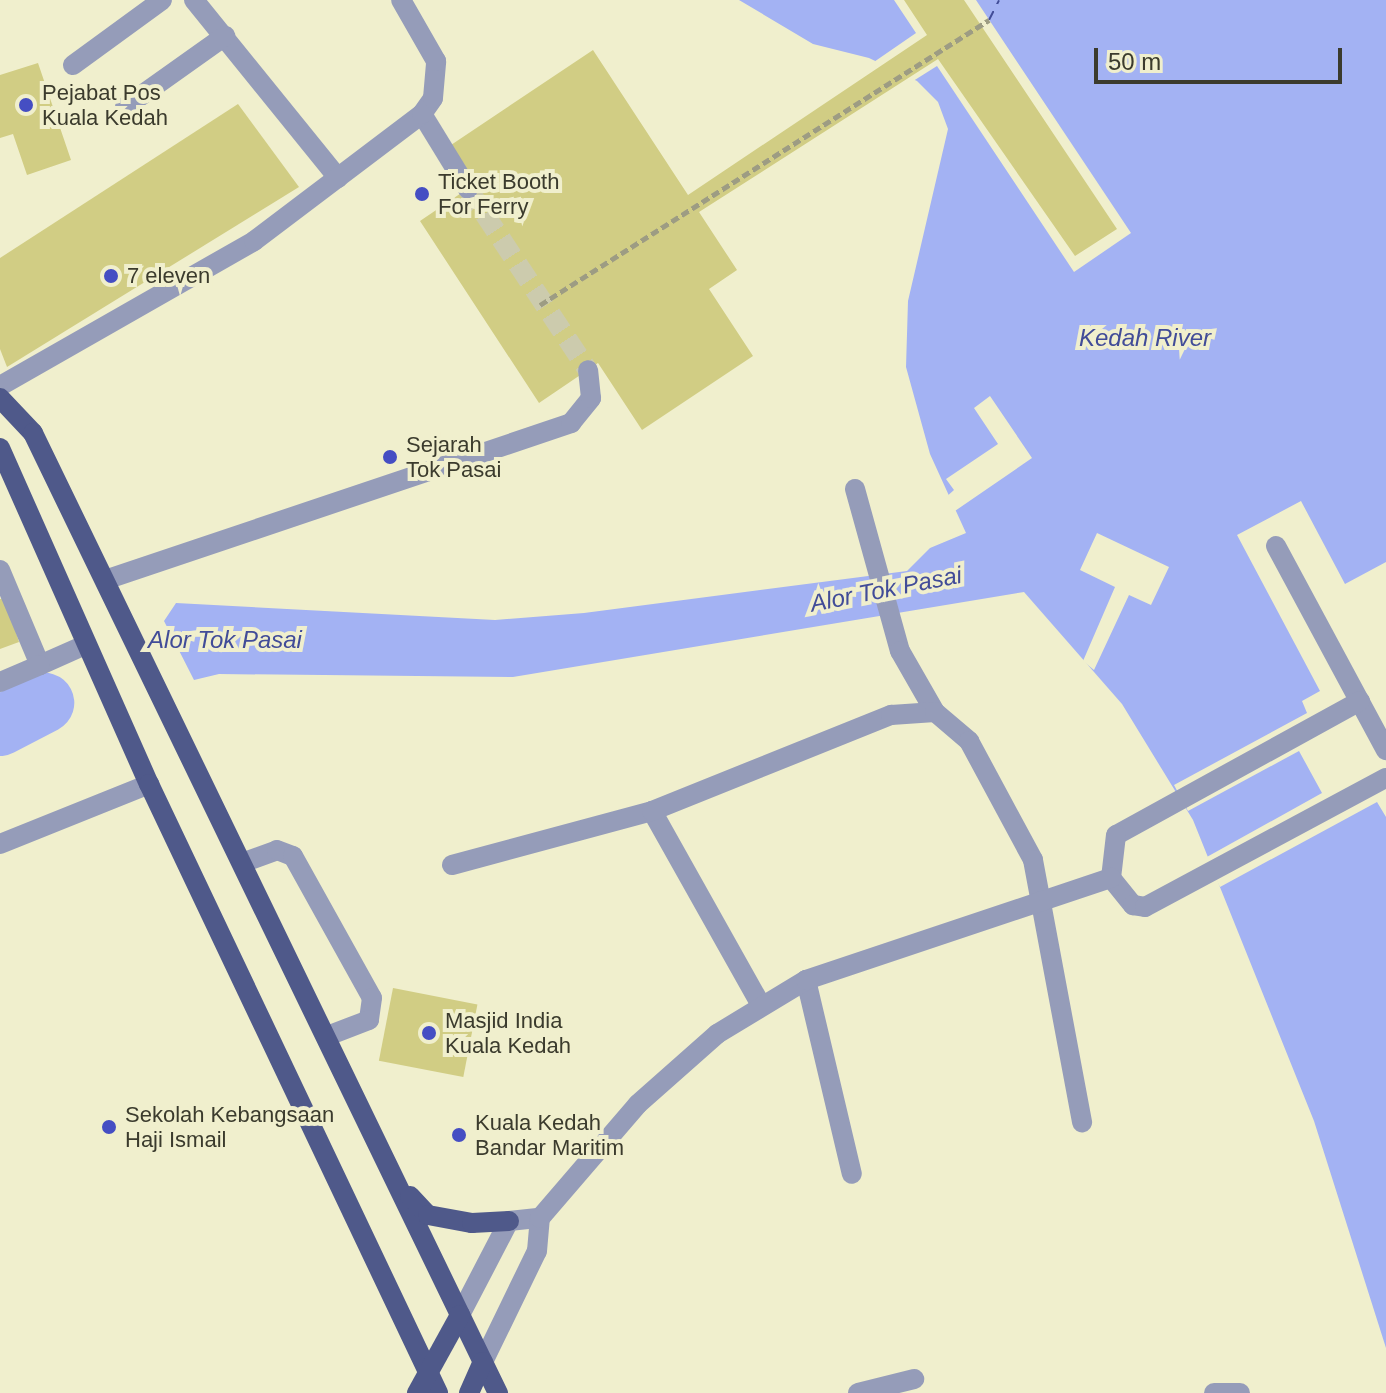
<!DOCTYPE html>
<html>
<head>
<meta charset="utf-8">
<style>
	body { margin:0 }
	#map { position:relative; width:1386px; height:1393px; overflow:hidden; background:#f0efcd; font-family:Arial,sans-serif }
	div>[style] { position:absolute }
	.water>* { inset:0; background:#a3b2f3 }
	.pier>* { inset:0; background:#f0efcd }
	.river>* { height:60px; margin:-30px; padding:0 30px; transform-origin:30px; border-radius:30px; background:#a3b2f3 }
	.ferry>* { height:2px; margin-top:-1px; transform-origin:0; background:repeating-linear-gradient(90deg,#414c98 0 10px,transparent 0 18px) }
	.building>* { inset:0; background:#d1cd84; transform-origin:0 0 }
	.minor-tunnel>* { height:20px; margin-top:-10px; transform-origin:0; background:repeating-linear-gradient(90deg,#cccbad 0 20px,transparent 0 30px) }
	.path>* { height:5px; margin-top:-2.5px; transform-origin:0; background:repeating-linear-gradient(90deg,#9d9c83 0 8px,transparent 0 12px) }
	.minor>* { height:20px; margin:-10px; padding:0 10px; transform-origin:10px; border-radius:10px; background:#959cb9 }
	.major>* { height:20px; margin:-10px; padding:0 10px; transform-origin:10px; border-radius:10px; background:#4f598a }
	.dots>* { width:22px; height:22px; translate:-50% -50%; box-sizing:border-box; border:4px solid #f0efcd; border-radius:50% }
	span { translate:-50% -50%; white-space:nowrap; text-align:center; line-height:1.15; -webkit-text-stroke:8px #f0efcd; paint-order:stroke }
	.poi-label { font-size:22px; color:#3b3b2d }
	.left { translate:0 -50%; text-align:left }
	.water-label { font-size:24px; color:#414c98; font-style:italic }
	.scale { position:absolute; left:1094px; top:48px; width:248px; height:36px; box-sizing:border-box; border:4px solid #3b3b2d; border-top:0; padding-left:10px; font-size:24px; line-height:28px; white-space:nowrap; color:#3b3b2d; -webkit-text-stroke:6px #f0efcd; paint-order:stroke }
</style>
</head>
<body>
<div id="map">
	<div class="water">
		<div style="clip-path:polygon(739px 0,1386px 0,1386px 1348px,1314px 1121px,1193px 820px,1122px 704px,1024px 592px,513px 677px,219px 674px,194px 680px,164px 621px,176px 603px,495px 620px,584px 613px,907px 571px,930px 548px,966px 533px,930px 454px,906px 367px,908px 301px,948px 129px,938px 102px,917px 81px,869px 58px,813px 44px)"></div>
	</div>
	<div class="pier">
		<div style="clip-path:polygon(894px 0,976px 0,1131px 233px,1074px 272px,937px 66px,910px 83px,871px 64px,916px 33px)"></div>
		<div style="clip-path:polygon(990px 396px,1032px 458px,952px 513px,945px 498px,954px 490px,946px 479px,998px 444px,974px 408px)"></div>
		<div style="clip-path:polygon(1301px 501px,1345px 584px,1386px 562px,1386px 817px,1377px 802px,1220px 887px,1205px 858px,1322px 793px,1299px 751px,1188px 811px,1174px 785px,1307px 713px,1302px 701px,1320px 691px,1237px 535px)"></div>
		<div style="clip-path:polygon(1097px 533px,1169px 567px,1151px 605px,1129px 595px,1094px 670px,1083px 661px,1115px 587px,1080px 570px)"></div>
	</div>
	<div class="river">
		<div style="left:0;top:726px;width:50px;rotate:-27.6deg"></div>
	</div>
	<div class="ferry">
		<div style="left:989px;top:20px;width:22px;rotate:-63deg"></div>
	</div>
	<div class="building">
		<div style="clip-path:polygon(904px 0,964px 0,1117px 229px,1075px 256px,938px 59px,699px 212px,737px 270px,709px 289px,753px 356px,642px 430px,598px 363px,539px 403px,420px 221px,476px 183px,451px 145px,593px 50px,688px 195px,927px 35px)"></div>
		<div style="clip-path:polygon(38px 63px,71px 160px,27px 175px,13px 134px,0 138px,0 75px)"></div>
		<div style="clip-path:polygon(238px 104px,299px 187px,7px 367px,0 349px,0 258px)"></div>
		<div style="clip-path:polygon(5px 598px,19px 642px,0 649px,0 599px)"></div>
		<div style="left:393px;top:988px;width:86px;height:74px;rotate:11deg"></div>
	</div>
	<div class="minor-tunnel">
		<div style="left:468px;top:189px;width:217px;rotate:56.5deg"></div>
	</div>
	<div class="path">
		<div style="left:540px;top:305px;width:532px;rotate:-32.41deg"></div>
	</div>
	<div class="minor">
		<div style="left:194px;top:0;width:229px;rotate:51deg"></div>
		<div style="left:73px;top:65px;width:110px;rotate:-36.1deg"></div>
		<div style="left:125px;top:107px;width:123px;rotate:-35.4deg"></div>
		<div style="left:422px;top:114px;width:88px;rotate:58.5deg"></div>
		<div style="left:0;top:386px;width:292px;rotate:-29.7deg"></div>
		<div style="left:254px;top:241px;width:211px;rotate:-37.1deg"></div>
		<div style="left:422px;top:114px;width:19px;rotate:-55deg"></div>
		<div style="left:433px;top:98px;width:37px;rotate:-85deg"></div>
		<div style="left:436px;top:61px;width:70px;rotate:-119.8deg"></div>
		<div style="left:855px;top:489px;width:168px;rotate:74.5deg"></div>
		<div style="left:900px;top:651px;width:70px;rotate:60.2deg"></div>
		<div style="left:1276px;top:546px;width:232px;rotate:61.7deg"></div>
		<div style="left:0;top:570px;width:103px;rotate:67.2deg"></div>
		<div style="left:40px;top:665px;width:49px;rotate:-24deg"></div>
		<div style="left:105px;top:580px;width:492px;rotate:-18.6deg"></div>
		<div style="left:571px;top:423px;width:32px;rotate:-51deg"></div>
		<div style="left:591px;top:398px;width:28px;rotate:-96deg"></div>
		<div style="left:0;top:682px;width:43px;rotate:-23deg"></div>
		<div style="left:1360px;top:701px;width:278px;rotate:151.2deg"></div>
		<div style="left:1116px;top:835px;width:43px;rotate:96.6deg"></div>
		<div style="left:1111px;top:878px;width:35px;rotate:51deg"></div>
		<div style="left:1133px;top:905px;width:12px;rotate:9deg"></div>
		<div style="left:1145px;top:907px;width:273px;rotate:-28.2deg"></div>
		<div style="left:652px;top:811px;width:223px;rotate:60.7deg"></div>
		<div style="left:0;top:844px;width:161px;rotate:-21.9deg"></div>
		<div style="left:242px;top:863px;width:37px;rotate:-20deg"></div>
		<div style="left:277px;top:850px;width:17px;rotate:21deg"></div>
		<div style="left:293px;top:856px;width:162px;rotate:60.9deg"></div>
		<div style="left:372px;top:998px;width:22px;rotate:98deg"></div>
		<div style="left:369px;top:1020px;width:45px;rotate:159.1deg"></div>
		<div style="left:452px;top:865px;width:207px;rotate:-15.1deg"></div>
		<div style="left:652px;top:811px;width:258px;rotate:-21.9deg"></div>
		<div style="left:891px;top:715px;width:44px;rotate:-3.9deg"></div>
		<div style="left:935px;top:712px;width:45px;rotate:40.5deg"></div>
		<div style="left:969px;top:741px;width:135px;rotate:61.7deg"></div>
		<div style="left:1033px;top:860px;width:267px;rotate:79.4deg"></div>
		<div style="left:806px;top:980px;width:199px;rotate:76.7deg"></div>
		<div style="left:460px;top:1315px;width:106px;rotate:-62.5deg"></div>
		<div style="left:509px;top:1221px;width:31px;rotate:-6deg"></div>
		<div style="left:483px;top:1362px;width:123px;rotate:-64.1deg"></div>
		<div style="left:537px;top:1251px;width:33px;rotate:-85deg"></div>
		<div style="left:540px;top:1218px;width:150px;rotate:-49.3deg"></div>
		<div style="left:638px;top:1104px;width:106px;rotate:-41.5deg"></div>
		<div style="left:717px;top:1034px;width:104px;rotate:-31.2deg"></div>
		<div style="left:806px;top:980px;width:322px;rotate:-18.5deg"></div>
		<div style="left:858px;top:1393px;width:58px;rotate:-14deg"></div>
		<div style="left:1214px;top:1393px;width:26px"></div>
	</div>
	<div class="major">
		<div style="left:0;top:398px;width:48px;rotate:46.7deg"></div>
		<div style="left:33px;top:433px;width:1067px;rotate:64.16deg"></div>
		<div style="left:0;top:448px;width:368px;rotate:66.1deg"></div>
		<div style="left:149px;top:784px;width:674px;rotate:64.61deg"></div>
		<div style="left:410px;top:1196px;width:26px;rotate:47deg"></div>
		<div style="left:428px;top:1215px;width:45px;rotate:10.3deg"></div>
		<div style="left:472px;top:1223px;width:37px;rotate:-3deg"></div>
		<div style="left:417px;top:1393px;width:89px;rotate:-61.1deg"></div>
		<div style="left:469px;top:1393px;width:34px;rotate:-66deg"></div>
	</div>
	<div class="dots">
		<div style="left:26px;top:105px;background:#454ec3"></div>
		<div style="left:422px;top:194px;background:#454ec3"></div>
		<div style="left:111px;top:276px;background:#454ec3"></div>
		<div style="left:390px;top:457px;background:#454ec3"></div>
		<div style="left:429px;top:1033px;background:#454ec3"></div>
		<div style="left:109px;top:1127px;background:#454ec3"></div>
		<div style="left:459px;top:1135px;background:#454ec3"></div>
	</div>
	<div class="poi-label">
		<span class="left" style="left:42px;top:105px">Pejabat Pos<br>Kuala Kedah</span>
		<span class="left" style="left:438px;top:194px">Ticket Booth<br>For Ferry</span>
		<span class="left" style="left:127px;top:276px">7 eleven</span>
		<span class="left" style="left:406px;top:457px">Sejarah<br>Tok Pasai</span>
		<span class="left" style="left:445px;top:1033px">Masjid India<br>Kuala Kedah</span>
		<span class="left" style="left:125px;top:1127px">Sekolah Kebangsaan<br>Haji Ismail</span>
		<span class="left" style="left:475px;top:1135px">Kuala Kedah<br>Bandar Maritim</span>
	</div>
	<div class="water-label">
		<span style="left:1145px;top:338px">Kedah River</span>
		<span style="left:886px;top:589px;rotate:-11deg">Alor Tok Pasai</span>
		<span style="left:225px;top:640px">Alor Tok Pasai</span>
	</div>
	<div class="scale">50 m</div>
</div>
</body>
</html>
